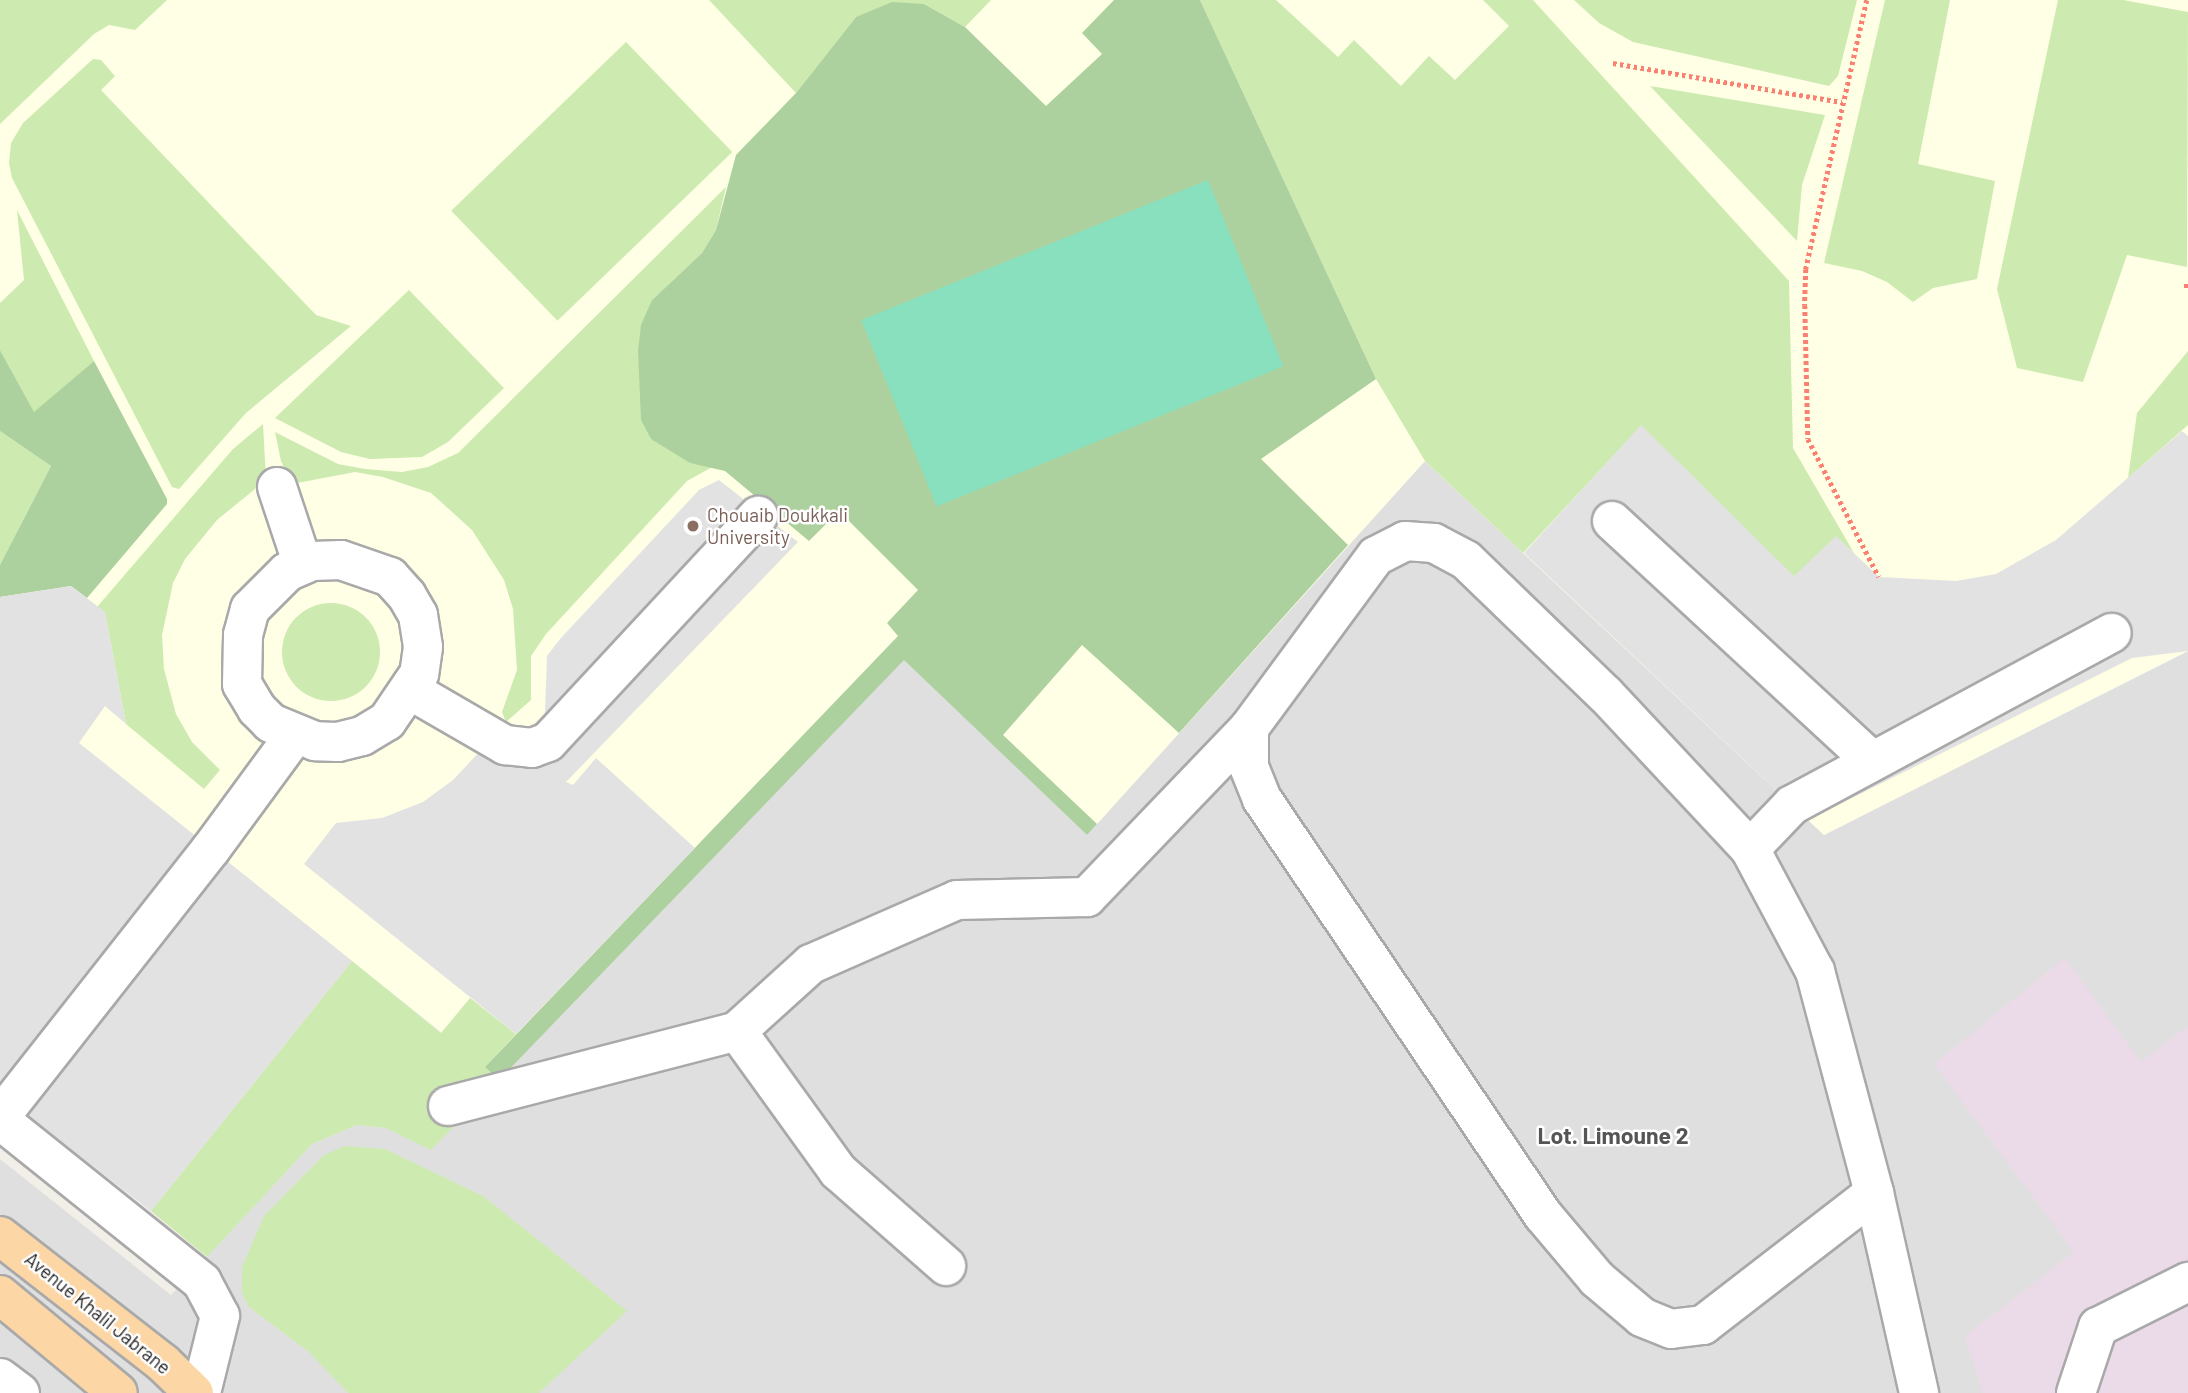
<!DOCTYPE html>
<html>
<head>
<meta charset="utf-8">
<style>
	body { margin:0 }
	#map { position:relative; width:2188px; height:1393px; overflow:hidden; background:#f2efe9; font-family:Barlow,sans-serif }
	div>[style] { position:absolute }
	.residential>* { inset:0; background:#e0dfdf }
	.industrial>* { inset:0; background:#ebdbe8 }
	.education>* { inset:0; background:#ffffe5 }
	.grass>* { inset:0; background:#cdebb0; transform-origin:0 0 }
	.round { border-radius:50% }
	.forest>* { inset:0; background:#add19e }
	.pitch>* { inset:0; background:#88e0be; transform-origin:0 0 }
	.parking>* { inset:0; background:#e2e2e2 }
	.path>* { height:4.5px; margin-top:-2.25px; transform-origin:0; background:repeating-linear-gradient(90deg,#fa8072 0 3.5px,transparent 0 7px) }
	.roads { filter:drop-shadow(2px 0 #a9a9a9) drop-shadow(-2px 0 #a9a9a9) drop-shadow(0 2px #a9a9a9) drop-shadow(0 -2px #a9a9a9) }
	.minor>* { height:38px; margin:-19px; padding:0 19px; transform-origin:19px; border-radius:19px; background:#fff }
	.major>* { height:38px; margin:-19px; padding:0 19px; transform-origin:19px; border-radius:19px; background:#fcd6a4 }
	.dots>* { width:19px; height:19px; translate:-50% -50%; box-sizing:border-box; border:4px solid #fff; border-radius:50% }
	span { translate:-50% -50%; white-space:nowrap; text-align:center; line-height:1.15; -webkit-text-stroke:5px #fff; paint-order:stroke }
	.education-label { font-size:19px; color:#785e54 }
	.left { translate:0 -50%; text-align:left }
	.street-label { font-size:19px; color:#222 }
	.quarter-label { font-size:23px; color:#555; font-weight:700 }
</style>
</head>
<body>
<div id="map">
	<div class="residential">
		<div style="clip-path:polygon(1425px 461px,1824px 835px,2188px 651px,2188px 1393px,0 1393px,0 1159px,171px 1295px,312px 1144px,357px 1125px,386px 1128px,499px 1080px,904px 659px,1087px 835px)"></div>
	</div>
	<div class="industrial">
		<div style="clip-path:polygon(2065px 958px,2141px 1062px,2188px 1026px,2188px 1393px,1983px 1393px,1965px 1336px,2074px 1252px,1934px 1064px)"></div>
	</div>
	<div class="education">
		<div style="clip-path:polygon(0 0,2188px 0,2188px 651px,1824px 835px,1425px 461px,1097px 824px,898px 636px,485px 1067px,0 680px,0 565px,51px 466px,0 431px)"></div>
	</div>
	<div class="grass">
		<div style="clip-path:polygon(0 0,167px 0,135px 30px,109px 25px,94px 34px,0 124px)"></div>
		<div style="clip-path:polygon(709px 0,991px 0,965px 27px,924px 4px,856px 17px,796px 93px)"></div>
		<div style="clip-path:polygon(1200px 0,1276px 0,1338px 57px,1354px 40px,1401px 86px,1429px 56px,1455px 80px,1509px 26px,1483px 0,1533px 0,1789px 281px,1793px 448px,1854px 553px,1836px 537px,1794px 577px,1641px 426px,1523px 553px,1425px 461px,1376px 379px)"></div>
		<div style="clip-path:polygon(1574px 0,1857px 0,1838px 76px,1829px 86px,1633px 42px,1599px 23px)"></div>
		<div style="clip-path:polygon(1885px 0,1950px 0,1918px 164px,1995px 181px,1977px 279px,1933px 288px,1913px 302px,1887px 282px,1862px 271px,1824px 263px)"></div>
		<div style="clip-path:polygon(2058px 0,2123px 0,2188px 12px,2187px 267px,2127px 255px,2083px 382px,2017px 368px,1997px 289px)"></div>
		<div style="left:626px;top:42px;width:153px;height:243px;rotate:46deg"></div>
		<div style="clip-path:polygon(93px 59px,101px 60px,115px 76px,101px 90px,316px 315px,351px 326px,246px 413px,179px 489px,172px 487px,12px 178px,9px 163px,11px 143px,23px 123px)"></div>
		<div style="clip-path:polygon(1650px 86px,1825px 115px,1802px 185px,1797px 241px)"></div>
		<div style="clip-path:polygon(726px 187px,716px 230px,702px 253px,652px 300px,690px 463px,714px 466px,687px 481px,546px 634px,531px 656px,531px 700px,506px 722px,502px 712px,517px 670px,513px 609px,504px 580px,472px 530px,431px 493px,383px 477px,355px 472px,297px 483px,289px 479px,281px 461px,275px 432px,338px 464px,365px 469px,402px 472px,428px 467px,458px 453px)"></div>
		<div style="clip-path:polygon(17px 210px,94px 361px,34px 413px,0 350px,0 303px,24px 280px)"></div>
		<div style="clip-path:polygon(409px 290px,504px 388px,448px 442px,422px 457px,370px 459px,341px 452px,275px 418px)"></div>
		<div style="clip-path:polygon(2188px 351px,2188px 425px,2128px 478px,2137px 413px)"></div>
		<div style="clip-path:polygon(263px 424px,266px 480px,217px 520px,185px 559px,173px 583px,162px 635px,164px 669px,176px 714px,192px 742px,220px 770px,204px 789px,126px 724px,105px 613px,97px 607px,233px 449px)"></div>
		<div style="clip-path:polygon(0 431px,51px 466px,0 565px)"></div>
		<div class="round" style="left:282px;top:603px;width:98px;height:98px"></div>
		<div style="clip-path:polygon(352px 961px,441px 1033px,470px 998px,516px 1034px,485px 1067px,499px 1080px,431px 1150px,386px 1128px,357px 1125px,312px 1144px,207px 1257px,151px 1211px)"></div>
		<div style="clip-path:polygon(345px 1146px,385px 1149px,483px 1196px,627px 1311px,539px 1393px,348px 1393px,309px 1352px,249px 1307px,242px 1293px,242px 1267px,264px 1216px,324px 1155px)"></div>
	</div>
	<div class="forest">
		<div style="clip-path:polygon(1114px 0,1200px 0,1376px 379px,1261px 459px,1348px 545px,1179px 733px,1082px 645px,1003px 735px,1097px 824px,1087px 835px,904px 660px,499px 1080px,485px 1067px,898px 636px,887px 623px,918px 590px,839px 511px,809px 541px,725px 471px,690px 463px,651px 439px,641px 420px,638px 351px,641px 325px,652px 300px,702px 253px,716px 230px,736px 155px,796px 93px,856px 17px,892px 2px,924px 4px,965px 27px,1046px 106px,1102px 54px,1082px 33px)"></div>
		<div style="clip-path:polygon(0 350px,34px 412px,94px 361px,167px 499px,167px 504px,87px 598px,71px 586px,0 597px,0 565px,51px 466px,0 431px)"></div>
	</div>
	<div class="pitch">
		<div style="left:1208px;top:180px;width:201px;height:374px;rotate:68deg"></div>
	</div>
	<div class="parking">
		<div style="clip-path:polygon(1641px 425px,1794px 576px,1836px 536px,1879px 577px,1956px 581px,1996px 574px,2056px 540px,2182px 431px,2188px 436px,2188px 651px,2132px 658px,1808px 820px,1524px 553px)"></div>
		<div style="clip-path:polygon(719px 480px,798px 542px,566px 782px,573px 785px,596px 758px,695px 848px,516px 1034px,304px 864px,336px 823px,382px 818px,423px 802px,453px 780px,483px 748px,503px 756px,545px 713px,547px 656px,560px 639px,699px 490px)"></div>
		<div style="clip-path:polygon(71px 586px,105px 612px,126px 724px,105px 706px,79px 743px,352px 961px,151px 1211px,0 1095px,0 597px)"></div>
	</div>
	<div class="path">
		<div style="left:1867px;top:0;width:276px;rotate:102.8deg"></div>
		<div style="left:1806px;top:269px;width:36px;rotate:92deg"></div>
		<div style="left:1805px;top:305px;width:134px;rotate:88.7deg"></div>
		<div style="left:1808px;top:439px;width:155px;rotate:62.8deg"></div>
		<div style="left:1613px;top:63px;width:232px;rotate:9.7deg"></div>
		<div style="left:2184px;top:286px;width:4px"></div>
	</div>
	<div class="roads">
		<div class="minor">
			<div style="left:277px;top:487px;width:82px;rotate:71.6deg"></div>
			<div style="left:1612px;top:521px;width:354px;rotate:42.7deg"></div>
			<div style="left:341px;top:560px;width:52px;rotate:19.1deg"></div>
			<div style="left:390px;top:577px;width:25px;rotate:48deg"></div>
			<div style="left:407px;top:596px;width:22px;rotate:60deg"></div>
			<div style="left:418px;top:615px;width:32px;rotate:81deg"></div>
			<div style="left:423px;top:647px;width:27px;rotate:98deg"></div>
			<div style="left:419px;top:674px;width:57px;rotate:124.2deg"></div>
			<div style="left:387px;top:721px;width:29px;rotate:149deg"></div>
			<div style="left:362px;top:736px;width:25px;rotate:166deg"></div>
			<div style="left:338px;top:742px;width:23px;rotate:-178deg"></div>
			<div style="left:315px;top:741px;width:48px;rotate:-157.8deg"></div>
			<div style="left:271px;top:723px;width:20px;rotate:-135deg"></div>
			<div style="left:257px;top:709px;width:29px;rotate:-121deg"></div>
			<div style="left:242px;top:684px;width:49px;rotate:-88.8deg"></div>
			<div style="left:243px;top:635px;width:27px;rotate:-75deg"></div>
			<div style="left:250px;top:609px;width:52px;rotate:-45deg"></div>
			<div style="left:287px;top:572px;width:27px;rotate:-24deg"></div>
			<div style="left:312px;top:561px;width:29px;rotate:-2deg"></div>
			<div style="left:410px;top:690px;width:110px;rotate:30.1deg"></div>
			<div style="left:505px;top:745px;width:27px;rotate:6deg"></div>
			<div style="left:532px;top:748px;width:17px;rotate:-21deg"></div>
			<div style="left:548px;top:742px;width:309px;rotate:-47.1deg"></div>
			<div style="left:1750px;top:849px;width:61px;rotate:-46.3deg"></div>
			<div style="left:1792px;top:805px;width:363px;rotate:-28.3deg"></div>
			<div style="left:737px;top:1031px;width:173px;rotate:54.2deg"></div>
			<div style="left:838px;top:1171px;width:144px;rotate:41.3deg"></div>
			<div style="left:448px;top:1106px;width:299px;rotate:-14.5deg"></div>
			<div style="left:737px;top:1031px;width:100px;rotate:-42.2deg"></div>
			<div style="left:811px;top:964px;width:159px;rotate:-23.7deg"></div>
			<div style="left:957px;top:900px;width:130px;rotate:-1.3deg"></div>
			<div style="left:1087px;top:897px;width:234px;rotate:-46.2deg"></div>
			<div style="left:0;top:1117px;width:341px;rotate:-51.8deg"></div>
			<div style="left:211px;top:849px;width:140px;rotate:-53.7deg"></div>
			<div style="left:0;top:1120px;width:259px;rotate:38.7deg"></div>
			<div style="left:202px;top:1282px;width:38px;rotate:62deg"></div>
			<div style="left:220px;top:1316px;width:79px;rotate:103.9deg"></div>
			<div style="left:1874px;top:1193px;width:216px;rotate:142.3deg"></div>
			<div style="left:1703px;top:1325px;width:32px;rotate:173deg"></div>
			<div style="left:1671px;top:1329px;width:31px;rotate:-158deg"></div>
			<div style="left:1642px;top:1317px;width:59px;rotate:-139.8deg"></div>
			<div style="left:1597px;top:1279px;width:84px;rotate:-130.2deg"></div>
			<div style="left:1543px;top:1215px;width:502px;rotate:-124.04deg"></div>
			<div style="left:1262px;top:799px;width:35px;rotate:-112deg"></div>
			<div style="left:1249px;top:766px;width:38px;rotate:-90deg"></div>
			<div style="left:1249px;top:728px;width:214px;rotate:-53.6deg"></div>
			<div style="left:1376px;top:556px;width:33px;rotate:-27deg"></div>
			<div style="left:1405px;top:541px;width:29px;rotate:4deg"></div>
			<div style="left:1434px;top:543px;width:36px;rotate:28deg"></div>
			<div style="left:1466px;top:560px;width:194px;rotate:44deg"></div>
			<div style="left:1606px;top:695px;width:211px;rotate:46.9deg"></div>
			<div style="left:1750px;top:849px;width:138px;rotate:62deg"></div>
			<div style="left:1815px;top:971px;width:230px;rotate:75.1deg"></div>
			<div style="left:1874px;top:1193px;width:205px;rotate:77.3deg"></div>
			<div style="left:0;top:1378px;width:25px;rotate:37deg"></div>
			<div style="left:2076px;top:1393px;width:70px;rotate:-71.6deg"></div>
			<div style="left:2098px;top:1327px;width:101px;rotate:-26.6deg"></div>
		</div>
		<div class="major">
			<div style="left:0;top:1236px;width:207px;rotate:37.9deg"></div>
			<div style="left:163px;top:1363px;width:43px;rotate:44.1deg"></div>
			<div style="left:0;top:1295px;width:153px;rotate:39.7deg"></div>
		</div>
	</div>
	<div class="dots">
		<div style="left:693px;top:526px;background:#8d6e63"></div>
	</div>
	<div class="education-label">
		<span class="left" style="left:707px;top:526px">Chouaib Doukkali<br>University</span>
	</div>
	<div class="street-label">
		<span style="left:98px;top:1313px;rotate:39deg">Avenue Khalil Jabrane</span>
	</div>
	<div class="quarter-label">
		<span style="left:1613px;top:1135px">Lot. Limoune 2</span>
	</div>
</div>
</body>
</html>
